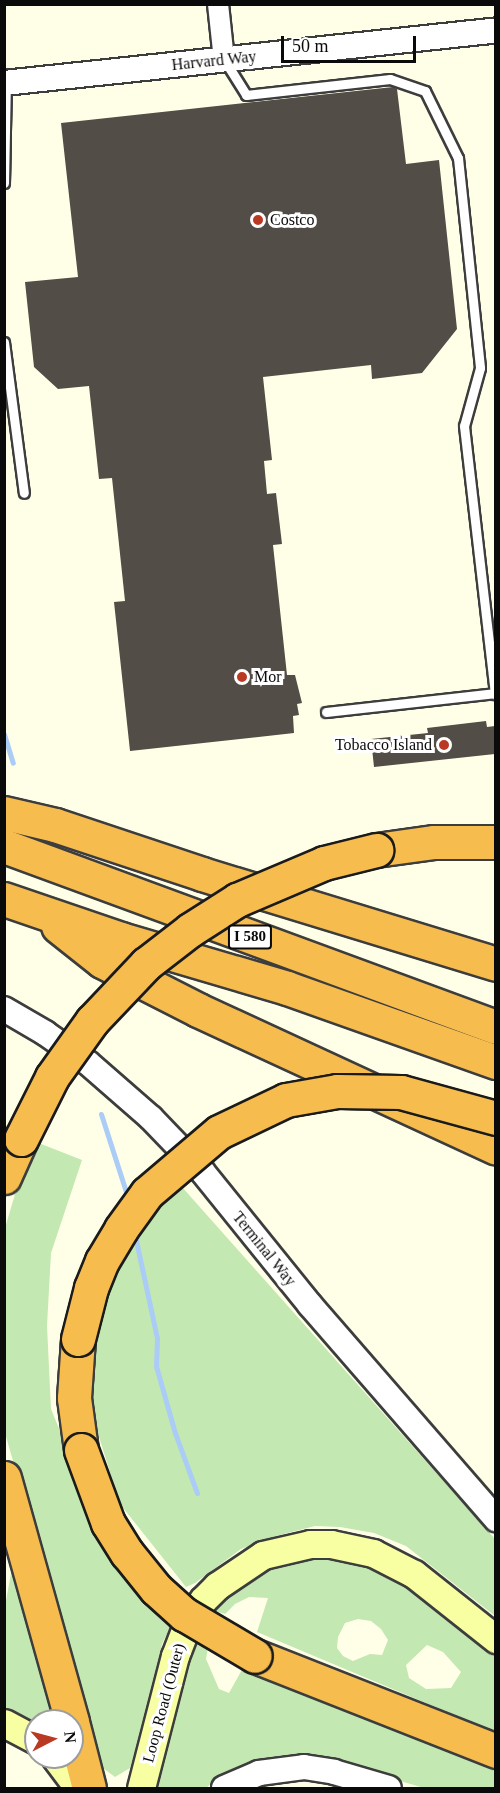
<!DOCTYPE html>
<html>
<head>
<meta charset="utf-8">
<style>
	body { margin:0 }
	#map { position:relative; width:500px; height:1793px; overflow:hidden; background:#ffffe7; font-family:Georgia,serif }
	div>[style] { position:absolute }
	.green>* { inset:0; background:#c3e8b1 }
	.stream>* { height:5px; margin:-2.5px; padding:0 2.5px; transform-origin:2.5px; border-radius:2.5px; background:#abccf6 }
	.building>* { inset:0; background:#524d46 }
	.roads { filter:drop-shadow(2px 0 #3d3d3d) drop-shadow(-2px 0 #3d3d3d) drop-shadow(0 2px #3d3d3d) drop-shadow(0 -2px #3d3d3d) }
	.service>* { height:9px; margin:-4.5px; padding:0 4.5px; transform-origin:4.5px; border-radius:4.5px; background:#fff }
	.minor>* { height:20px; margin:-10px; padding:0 10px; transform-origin:10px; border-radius:10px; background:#fff }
	.tertiary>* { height:24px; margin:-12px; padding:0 12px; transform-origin:12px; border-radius:12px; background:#fff }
	.secondary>* { height:27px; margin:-13.5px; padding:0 13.5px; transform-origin:13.5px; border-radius:13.5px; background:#f7ffa2 }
	.motorway>* { height:33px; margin:-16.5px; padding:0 16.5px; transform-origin:16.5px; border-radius:16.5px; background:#f6bc4e }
	.bridges { filter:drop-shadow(2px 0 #1b1b1b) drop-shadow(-2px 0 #1b1b1b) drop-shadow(0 2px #1b1b1b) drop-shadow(0 -2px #1b1b1b) }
	.motorway-bridge>* { height:33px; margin:-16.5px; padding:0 16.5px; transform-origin:16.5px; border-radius:16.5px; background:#f6bc4e }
	.dots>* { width:16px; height:16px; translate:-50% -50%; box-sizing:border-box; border:3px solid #fff; border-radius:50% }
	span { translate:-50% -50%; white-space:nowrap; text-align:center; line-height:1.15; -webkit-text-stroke:6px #fff; paint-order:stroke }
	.shield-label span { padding:2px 4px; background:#fff; border:2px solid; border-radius:4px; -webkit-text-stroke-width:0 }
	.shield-label { font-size:15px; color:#0a0a0a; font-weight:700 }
	.street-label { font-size:16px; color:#0a0a0a }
	.poi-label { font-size:16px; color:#0a0a0a }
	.left { translate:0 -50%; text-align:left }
	.right { translate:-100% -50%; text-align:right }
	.frame { position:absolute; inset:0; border:6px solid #0a0a0a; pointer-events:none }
	.north { position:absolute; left:24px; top:1709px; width:60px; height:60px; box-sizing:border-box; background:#fff; border:2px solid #9d9d9d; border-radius:50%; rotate:84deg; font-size:16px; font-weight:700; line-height:24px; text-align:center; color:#0a0a0a }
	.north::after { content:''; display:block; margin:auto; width:21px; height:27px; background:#ba3922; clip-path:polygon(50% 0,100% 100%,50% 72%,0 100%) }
	.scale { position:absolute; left:281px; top:36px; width:135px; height:27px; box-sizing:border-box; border:3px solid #0a0a0a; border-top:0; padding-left:8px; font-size:18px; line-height:21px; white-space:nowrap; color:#0a0a0a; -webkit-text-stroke:4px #fff; paint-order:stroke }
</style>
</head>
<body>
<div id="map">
	<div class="green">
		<div style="clip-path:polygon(31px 1140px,82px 1160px,51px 1253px,47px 1326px,51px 1409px,85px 1492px,175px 1617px,162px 1644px,149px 1706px,130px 1768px,115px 1777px,103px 1768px,90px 1730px,5px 1433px,5px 1228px)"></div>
		<div style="clip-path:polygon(174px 1178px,495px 1539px,495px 1616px,406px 1546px,374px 1533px,340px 1527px,315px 1526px,276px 1536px,241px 1549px,195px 1583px,186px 1587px,120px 1504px,95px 1424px,90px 1361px,102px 1296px,122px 1249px)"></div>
		<div style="clip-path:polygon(evenodd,335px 1556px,366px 1563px,394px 1575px,495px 1654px,495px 1732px,257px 1632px,268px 1598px,249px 1597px,235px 1604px,225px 1614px,212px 1610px,258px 1569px,293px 1557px,335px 1556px,358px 1619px,371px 1621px,381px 1629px,388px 1640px,382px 1655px,370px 1654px,353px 1661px,343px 1656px,337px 1648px,338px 1637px,345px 1623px,358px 1619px,335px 1556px,427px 1645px,443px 1652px,461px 1672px,451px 1688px,426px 1689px,409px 1678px,406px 1665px,427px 1645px)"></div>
		<div style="clip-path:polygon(14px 1557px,62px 1721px,36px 1721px,36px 1724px,5px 1709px,5px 1606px)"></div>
		<div style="clip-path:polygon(197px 1632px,209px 1641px,206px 1659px,219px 1689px,229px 1693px,248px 1659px,495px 1757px,495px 1788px,424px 1788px,336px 1762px,308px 1756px,283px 1756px,248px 1765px,214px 1781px,206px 1788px,155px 1788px,177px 1696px)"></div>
	</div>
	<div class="stream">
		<div style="left:4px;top:734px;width:30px;rotate:73deg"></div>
		<div style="left:101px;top:1114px;width:88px;rotate:72.2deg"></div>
		<div style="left:134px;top:1231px;width:109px;rotate:77.9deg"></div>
		<div style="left:157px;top:1338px;width:28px;rotate:92deg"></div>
		<div style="left:156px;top:1366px;width:70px;rotate:74.2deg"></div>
		<div style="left:175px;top:1433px;width:64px;rotate:69.9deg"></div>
	</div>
	<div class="building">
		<div style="clip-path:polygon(393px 87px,397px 89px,406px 164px,439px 160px,457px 329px,422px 373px,372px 379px,371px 365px,263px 377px,272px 460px,264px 461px,267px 494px,276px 493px,282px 544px,273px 545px,287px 675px,295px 675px,302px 703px,297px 704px,299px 715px,293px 716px,294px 733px,130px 751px,114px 602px,125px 601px,112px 478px,99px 479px,89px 386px,58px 389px,34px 367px,25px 282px,78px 277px,61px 123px)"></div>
		<div style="clip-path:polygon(486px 721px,487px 727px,495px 726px,495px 754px,374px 767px,371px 739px,428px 733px,427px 728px)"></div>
	</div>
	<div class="roads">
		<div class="service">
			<div style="left:225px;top:61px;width:40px;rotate:58deg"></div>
			<div style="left:246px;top:95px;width:145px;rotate:-6.3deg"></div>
			<div style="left:390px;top:79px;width:37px;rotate:19deg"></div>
			<div style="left:425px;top:91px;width:75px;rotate:63.8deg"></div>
			<div style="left:458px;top:158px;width:211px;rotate:84deg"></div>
			<div style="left:480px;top:368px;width:60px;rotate:105.4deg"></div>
			<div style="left:464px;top:426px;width:270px;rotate:83.4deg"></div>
			<div style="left:4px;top:183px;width:100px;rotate:-88.9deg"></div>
			<div style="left:4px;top:342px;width:152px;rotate:82.5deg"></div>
			<div style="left:326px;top:712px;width:171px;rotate:-6.4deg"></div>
		</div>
		<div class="minor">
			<div style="left:218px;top:4px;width:56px;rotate:83.9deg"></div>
		</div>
		<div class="tertiary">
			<div style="left:4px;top:83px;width:495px;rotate:-6.1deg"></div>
			<div style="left:4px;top:1009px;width:48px;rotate:30.3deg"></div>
			<div style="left:45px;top:1033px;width:52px;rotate:34.9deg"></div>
			<div style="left:88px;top:1063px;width:84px;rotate:41.1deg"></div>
			<div style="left:151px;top:1118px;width:74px;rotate:46.1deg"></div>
			<div style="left:202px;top:1171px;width:172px;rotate:51.1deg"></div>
			<div style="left:310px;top:1305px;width:284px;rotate:49deg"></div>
			<div style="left:224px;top:1788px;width:38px;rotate:-23deg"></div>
			<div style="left:259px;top:1773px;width:45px;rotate:-7.6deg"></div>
			<div style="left:304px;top:1767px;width:30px;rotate:9deg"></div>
			<div style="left:334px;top:1772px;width:57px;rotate:16.2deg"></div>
		</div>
		<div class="secondary">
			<div style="left:4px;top:1723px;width:36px;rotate:28deg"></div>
			<div style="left:55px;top:1757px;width:39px;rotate:53deg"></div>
			<div style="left:141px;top:1788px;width:136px;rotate:-75.6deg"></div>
			<div style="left:175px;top:1656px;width:31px;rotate:-69deg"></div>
			<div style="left:186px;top:1627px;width:32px;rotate:-58deg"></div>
			<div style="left:203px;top:1600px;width:20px;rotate:-45deg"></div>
			<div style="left:217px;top:1586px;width:55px;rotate:-34deg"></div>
			<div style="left:263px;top:1555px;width:48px;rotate:-13.2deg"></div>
			<div style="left:310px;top:1544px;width:21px"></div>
			<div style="left:331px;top:1544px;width:43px;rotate:12.1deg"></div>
			<div style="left:373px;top:1553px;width:46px;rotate:27.1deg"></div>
			<div style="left:414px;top:1574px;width:105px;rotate:38.4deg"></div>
		</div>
		<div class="motorway">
			<div style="left:4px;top:813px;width:52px;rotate:13.2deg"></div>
			<div style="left:55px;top:825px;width:155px;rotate:18.4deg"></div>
			<div style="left:202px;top:874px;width:307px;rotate:17deg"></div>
			<div style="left:4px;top:846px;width:524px;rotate:20.2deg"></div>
			<div style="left:376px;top:850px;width:59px;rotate:-7.9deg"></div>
			<div style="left:434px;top:842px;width:62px"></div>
			<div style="left:4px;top:899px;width:124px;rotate:18.9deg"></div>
			<div style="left:121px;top:939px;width:173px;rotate:16.4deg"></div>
			<div style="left:287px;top:988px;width:222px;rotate:19.5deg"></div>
			<div style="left:58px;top:926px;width:56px;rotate:38.5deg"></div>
			<div style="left:102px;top:961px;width:108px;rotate:27deg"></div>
			<div style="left:198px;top:1010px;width:328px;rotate:24.8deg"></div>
			<div style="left:4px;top:1177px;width:42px;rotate:-65.9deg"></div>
			<div style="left:78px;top:1339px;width:59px;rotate:93.9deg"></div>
			<div style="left:74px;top:1398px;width:52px;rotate:82.3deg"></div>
			<div style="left:4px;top:1478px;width:252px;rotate:74.4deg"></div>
			<div style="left:255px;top:1656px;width:259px;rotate:21.5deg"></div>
			<div style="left:72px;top:1722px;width:68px;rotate:75.6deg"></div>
		</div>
	</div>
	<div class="bridges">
		<div class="motorway-bridge">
			<div style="left:21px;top:1139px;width:69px;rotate:-63.4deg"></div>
			<div style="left:52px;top:1077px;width:69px;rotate:-54.5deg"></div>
			<div style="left:92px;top:1021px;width:79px;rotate:-46.5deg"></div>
			<div style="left:146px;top:964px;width:56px;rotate:-37.7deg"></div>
			<div style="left:190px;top:930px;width:56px;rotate:-32.6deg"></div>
			<div style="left:237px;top:900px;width:95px;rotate:-23deg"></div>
			<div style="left:324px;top:863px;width:54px;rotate:-14deg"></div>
			<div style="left:78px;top:1339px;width:53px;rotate:-75.7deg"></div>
			<div style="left:91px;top:1288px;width:29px;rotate:-68deg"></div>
			<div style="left:102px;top:1261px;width:37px;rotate:-59deg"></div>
			<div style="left:121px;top:1229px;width:44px;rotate:-54.2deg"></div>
			<div style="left:147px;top:1193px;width:94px;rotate:-40.3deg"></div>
			<div style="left:219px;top:1132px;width:74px;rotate:-25.5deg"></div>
			<div style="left:286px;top:1100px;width:52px;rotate:-10deg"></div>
			<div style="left:337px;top:1091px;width:64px;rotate:0.9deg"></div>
			<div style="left:401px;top:1092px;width:98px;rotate:15.3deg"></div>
			<div style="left:81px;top:1450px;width:78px;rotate:69.7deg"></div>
			<div style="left:108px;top:1523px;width:36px;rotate:58deg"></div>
			<div style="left:127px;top:1553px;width:46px;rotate:51.1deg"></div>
			<div style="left:156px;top:1589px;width:38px;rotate:42deg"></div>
			<div style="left:184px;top:1614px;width:82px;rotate:30.6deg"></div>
		</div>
	</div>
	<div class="dots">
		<div style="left:258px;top:220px;background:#ba3922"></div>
		<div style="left:242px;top:677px;background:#ba3922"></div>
		<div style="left:444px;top:745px;background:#ba3922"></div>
	</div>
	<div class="shield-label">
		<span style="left:250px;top:937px">I 580</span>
	</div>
	<div class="street-label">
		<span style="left:214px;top:61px;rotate:-6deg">Harvard Way</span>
		<span style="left:264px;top:1249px;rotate:51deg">Terminal Way</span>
		<span style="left:164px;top:1703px;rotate:-75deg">Loop Road (Outer)</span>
	</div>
	<div class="poi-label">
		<span class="left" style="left:270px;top:220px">Costco</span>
		<span class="left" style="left:254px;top:677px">Mor</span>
		<span class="right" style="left:432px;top:745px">Tobacco Island</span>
	</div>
	<div class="frame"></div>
	<div class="north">N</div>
	<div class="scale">50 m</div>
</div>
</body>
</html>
